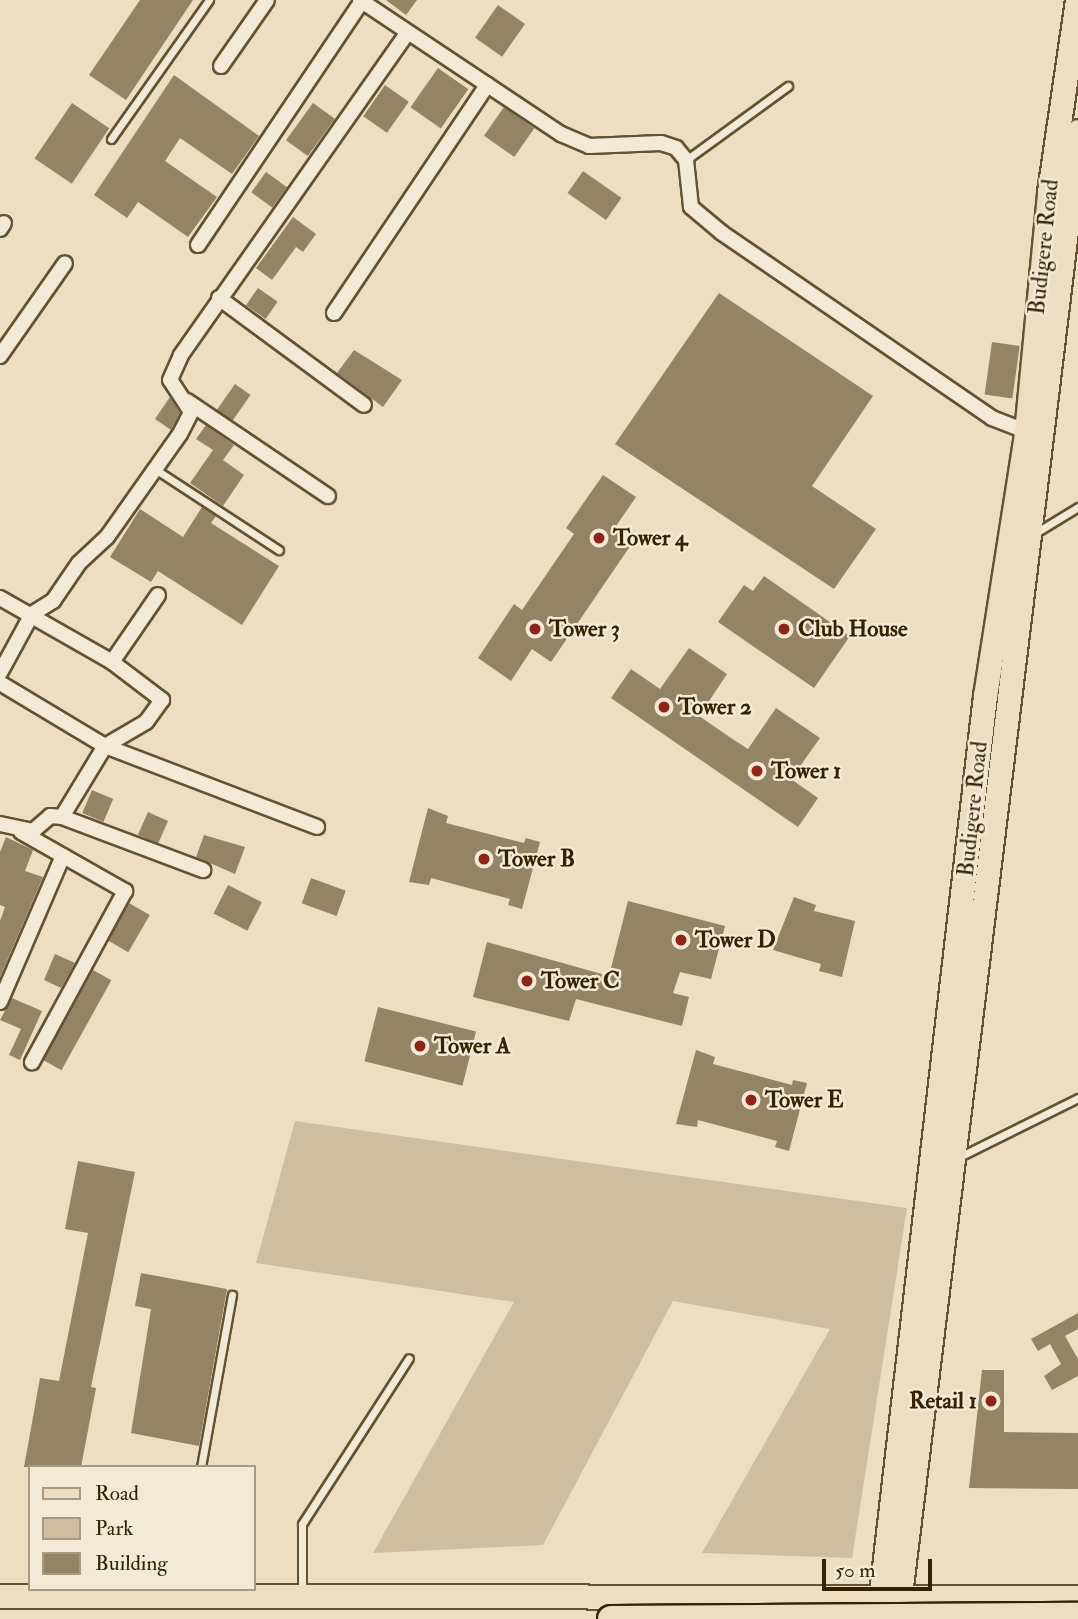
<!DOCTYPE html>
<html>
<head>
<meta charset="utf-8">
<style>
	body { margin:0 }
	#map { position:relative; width:1078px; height:1619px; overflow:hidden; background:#edddc2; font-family:"IM FELL Double Pica",serif }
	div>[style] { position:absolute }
	.green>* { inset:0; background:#cebda1 }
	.building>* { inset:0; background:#958366; transform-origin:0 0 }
	.roads { filter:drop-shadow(2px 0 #645132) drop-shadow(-2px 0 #645132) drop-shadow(0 2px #645132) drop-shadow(0 -2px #645132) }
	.lane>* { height:7px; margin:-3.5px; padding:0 3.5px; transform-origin:3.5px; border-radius:3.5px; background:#f3e9d7 }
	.street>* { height:14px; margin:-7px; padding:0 7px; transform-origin:7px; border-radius:7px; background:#f3e9d7 }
	.primary>* { height:23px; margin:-11.5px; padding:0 11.5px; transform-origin:11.5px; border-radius:11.5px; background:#edddc2 }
	.bridges { filter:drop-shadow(2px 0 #362202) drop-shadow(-2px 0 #362202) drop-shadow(0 2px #362202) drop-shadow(0 -2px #362202) }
	.highway-bridge>* { height:26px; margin:-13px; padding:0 13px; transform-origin:13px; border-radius:13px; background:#edddc2 }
	.dots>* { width:19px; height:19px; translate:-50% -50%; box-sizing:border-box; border:4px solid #f3e9d7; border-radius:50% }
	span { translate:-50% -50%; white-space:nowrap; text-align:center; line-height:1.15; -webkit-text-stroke:5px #f3e9d7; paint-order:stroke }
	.street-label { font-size:23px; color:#362202 }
	.poi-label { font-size:23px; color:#362202; font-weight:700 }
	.left { translate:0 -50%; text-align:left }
	.right { translate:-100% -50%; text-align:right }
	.legend { position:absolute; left:28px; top:1465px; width:228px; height:126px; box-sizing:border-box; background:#f3e9d7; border:2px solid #a79982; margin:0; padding:9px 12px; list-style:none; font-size:21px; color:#362202 }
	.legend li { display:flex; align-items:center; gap:14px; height:35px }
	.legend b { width:35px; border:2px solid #a79982 }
	.scale { position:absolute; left:822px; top:1559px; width:110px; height:32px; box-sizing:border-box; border:4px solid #362202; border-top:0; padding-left:9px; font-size:21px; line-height:24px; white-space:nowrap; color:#362202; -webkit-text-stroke:5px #f3e9d7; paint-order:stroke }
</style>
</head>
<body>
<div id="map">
	<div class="green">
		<div style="clip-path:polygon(295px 1121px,907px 1208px,852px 1558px,702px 1553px,830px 1329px,673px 1301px,543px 1545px,373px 1553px,514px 1302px,256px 1263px)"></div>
	</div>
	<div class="building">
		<div style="clip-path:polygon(140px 0,193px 0,126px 100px,89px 75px)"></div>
		<div style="clip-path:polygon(386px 0,417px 0,406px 15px)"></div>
		<div style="left:498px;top:5px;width:33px;height:40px;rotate:35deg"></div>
		<div style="left:438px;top:68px;width:37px;height:48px;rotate:35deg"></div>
		<div style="clip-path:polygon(174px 75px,259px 136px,232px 174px,180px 138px,165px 161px,217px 197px,188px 237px,138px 202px,127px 218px,94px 195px)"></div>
		<div style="left:385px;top:85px;width:29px;height:38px;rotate:35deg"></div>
		<div style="left:72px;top:103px;width:45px;height:67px;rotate:34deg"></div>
		<div style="left:313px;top:103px;width:27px;height:46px;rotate:36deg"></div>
		<div style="left:504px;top:107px;width:37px;height:35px;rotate:35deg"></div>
		<div style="left:583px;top:171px;width:47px;height:27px;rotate:35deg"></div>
		<div style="left:266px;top:172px;width:26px;height:25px;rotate:36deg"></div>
		<div style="clip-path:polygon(293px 217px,316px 234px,303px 252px,296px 247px,272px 280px,256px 268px)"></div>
		<div style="left:258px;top:288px;width:24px;height:21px;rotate:35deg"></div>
		<div style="clip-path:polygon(719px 293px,873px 396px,812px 486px,876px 529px,834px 589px,615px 444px)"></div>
		<div style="left:992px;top:342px;width:28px;height:53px;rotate:8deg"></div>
		<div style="clip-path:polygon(354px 350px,402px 380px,383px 407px,337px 373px)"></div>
		<div style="left:235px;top:384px;width:19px;height:32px;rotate:35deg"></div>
		<div style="clip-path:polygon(170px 397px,180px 413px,171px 430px,155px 419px)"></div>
		<div style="clip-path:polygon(206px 425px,234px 445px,223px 460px,244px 475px,223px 506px,190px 483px,213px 450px,196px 439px)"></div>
		<div style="clip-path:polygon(603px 475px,636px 497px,614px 529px,633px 542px,551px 662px,532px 649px,511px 681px,478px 658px,514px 604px,522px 610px,574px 534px,566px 528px)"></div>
		<div style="clip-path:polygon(202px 507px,216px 516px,211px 523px,279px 566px,242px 625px,158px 571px,151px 582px,110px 557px,140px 509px,183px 537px)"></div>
		<div style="clip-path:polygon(764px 576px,850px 636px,814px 688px,718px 622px,744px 585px,753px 591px)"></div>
		<div style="clip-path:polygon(689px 648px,727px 674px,699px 716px,731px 738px,748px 749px,776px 708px,820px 738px,791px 779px,818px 798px,798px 827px,611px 698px,631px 669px,660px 689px)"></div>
		<div style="left:92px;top:790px;width:23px;height:25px;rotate:23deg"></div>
		<div style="clip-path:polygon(428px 808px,448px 816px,446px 823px,524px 843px,526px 838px,540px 842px,522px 909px,508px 905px,510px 899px,431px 878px,429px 885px,409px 882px)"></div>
		<div style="left:148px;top:812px;width:22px;height:25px;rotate:24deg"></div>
		<div style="clip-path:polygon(204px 835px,245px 847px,235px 874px,196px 857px)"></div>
		<div style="clip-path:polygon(6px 837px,33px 850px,25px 871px,43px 877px,0 977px,0 921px,5px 907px,0 905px,0 852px)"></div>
		<div style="left:311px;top:878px;width:37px;height:27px;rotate:20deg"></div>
		<div style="left:228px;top:885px;width:38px;height:32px;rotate:27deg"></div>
		<div style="clip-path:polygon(794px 897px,816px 905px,814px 911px,855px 921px,842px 977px,819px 971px,821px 964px,773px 950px)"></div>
		<div style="clip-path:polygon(628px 901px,725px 926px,711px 979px,680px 972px,673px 993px,689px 997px,682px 1026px,576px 999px,569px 1021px,473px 997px,487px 942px,609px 976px)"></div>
		<div style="left:129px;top:903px;width:24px;height:43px;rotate:30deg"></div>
		<div style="clip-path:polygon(55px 954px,75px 963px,61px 988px,44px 980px)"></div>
		<div style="left:93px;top:970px;width:21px;height:103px;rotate:29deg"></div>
		<div style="clip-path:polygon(12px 998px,42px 1011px,20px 1060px,9px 1055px,21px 1029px,0 1020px)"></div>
		<div style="left:378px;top:1007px;width:101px;height:56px;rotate:14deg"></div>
		<div style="clip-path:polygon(696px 1050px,715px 1057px,713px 1064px,792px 1085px,793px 1080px,807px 1083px,789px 1151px,775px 1147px,777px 1141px,698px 1120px,697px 1127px,676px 1124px)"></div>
		<div style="clip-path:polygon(78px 1161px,135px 1172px,91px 1387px,96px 1388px,81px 1467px,24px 1467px,40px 1378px,59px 1381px,88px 1233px,65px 1229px)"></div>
		<div style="clip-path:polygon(141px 1273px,227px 1289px,199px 1446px,131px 1433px,151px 1309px,135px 1306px)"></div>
		<div style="clip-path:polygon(1078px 1313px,1078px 1329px,1065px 1336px,1078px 1359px,1078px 1376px,1052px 1390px,1044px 1376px,1061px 1364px,1050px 1344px,1038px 1351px,1031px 1339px)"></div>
		<div style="clip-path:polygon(982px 1370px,1004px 1370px,1004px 1432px,1078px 1433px,1078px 1489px,969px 1488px)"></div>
	</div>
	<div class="roads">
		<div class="lane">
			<div style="left:111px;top:139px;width:170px;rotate:-54.8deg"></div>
			<div style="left:686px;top:160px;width:126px;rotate:-36deg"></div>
			<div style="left:155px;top:469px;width:148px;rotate:33.2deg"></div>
			<div style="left:1034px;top:534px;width:52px;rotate:-31.5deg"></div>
			<div style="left:959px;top:1157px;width:133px;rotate:-26.4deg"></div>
			<div style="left:201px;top:1467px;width:175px;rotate:-79.8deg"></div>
			<div style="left:302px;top:1592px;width:68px;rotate:-90deg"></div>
			<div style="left:302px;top:1524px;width:197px;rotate:-57.2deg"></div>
		</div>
		<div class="street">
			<div style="left:360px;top:0;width:242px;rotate:33.7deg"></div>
			<div style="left:561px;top:134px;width:30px;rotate:23deg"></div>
			<div style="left:589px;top:146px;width:72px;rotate:-2.4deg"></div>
			<div style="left:661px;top:143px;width:16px;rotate:18deg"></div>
			<div style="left:676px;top:148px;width:16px;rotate:50deg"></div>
			<div style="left:686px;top:160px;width:47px;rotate:83.9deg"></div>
			<div style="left:691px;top:207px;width:40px;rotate:40deg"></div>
			<div style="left:722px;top:233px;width:327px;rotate:34.4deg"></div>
			<div style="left:992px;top:418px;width:44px;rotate:21.3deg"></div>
			<div style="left:221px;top:66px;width:80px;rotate:-55.1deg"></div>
			<div style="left:0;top:229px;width:7px;rotate:-56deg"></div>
			<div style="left:198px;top:245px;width:294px;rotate:-56.1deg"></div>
			<div style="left:219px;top:298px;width:180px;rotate:36.4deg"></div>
			<div style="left:334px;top:313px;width:275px;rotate:-56.1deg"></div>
			<div style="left:0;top:356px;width:113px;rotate:-55deg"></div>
			<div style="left:187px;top:401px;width:170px;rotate:34deg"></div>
			<div style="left:0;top:598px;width:129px;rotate:29.7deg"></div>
			<div style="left:112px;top:662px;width:63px;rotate:37.2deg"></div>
			<div style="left:162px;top:700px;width:27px;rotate:126deg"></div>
			<div style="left:146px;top:722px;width:48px;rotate:149.7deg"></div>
			<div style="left:105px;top:746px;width:83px;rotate:121.2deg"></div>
			<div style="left:32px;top:614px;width:25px;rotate:-32deg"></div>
			<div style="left:53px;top:601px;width:46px;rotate:-55.6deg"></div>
			<div style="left:79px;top:563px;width:38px;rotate:-43deg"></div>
			<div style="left:107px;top:537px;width:126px;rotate:-54.7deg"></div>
			<div style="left:180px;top:434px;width:25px;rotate:-63deg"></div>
			<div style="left:191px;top:412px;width:38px;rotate:-123deg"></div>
			<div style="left:170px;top:380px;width:27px;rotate:-66deg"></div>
			<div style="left:181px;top:355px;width:393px;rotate:-54.9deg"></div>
			<div style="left:112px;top:662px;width:81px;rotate:-55.5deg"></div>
			<div style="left:0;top:673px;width:67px;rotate:-61.5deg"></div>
			<div style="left:0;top:683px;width:122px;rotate:31deg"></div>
			<div style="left:105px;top:746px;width:227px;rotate:20.9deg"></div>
			<div style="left:0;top:824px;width:34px;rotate:12deg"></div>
			<div style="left:33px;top:831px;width:23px;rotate:-41deg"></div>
			<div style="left:50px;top:816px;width:12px;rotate:5deg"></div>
			<div style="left:62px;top:817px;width:151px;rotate:20.6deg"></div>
			<div style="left:21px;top:832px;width:120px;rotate:29.6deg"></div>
			<div style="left:125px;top:891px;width:195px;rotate:118.5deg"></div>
			<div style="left:0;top:1002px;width:159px;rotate:-66.7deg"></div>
		</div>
		<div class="primary">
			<div style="left:0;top:1596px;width:1078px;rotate:0.05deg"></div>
			<div style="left:878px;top:1619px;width:929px;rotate:-83.39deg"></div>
			<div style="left:985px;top:696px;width:266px;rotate:-81.1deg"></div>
			<div style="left:1026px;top:433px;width:242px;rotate:-84.5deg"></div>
			<div style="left:1049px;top:192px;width:194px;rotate:-81.7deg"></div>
			<div style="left:897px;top:1619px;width:1499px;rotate:-83.06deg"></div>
		</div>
	</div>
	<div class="bridges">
		<div class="highway-bridge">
			<div style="left:611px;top:1619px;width:467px;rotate:-0.4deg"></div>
		</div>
	</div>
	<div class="dots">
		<div style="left:599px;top:538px;background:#8f2418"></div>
		<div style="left:535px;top:629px;background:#8f2418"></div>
		<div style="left:784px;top:629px;background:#8f2418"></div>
		<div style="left:664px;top:707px;background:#8f2418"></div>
		<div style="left:757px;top:771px;background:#8f2418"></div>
		<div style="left:484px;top:859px;background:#8f2418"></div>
		<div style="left:681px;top:940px;background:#8f2418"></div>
		<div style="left:527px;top:981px;background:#8f2418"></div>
		<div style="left:420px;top:1046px;background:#8f2418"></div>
		<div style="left:751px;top:1100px;background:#8f2418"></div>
		<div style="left:991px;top:1401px;background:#8f2418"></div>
	</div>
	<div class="street-label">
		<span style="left:1044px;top:247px;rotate:-84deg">Budigere Road</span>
		<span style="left:973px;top:809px;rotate:-84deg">Budigere Road</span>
	</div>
	<div class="poi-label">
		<span class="left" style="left:613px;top:538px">Tower 4</span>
		<span class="left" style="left:549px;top:629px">Tower 3</span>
		<span class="left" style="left:798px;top:629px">Club House</span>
		<span class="left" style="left:678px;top:707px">Tower 2</span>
		<span class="left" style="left:771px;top:771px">Tower 1</span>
		<span class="left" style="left:498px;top:859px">Tower B</span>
		<span class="left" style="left:695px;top:940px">Tower D</span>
		<span class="left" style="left:541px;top:981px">Tower C</span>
		<span class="left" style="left:434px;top:1046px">Tower A</span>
		<span class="left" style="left:765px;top:1100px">Tower E</span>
		<span class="right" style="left:977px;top:1401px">Retail 1</span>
	</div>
	<ul class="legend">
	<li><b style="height:9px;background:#edddc2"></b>Road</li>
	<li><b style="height:19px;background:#cebda1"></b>Park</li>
	<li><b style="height:19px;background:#958366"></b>Building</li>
	</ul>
	<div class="scale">50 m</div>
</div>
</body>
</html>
